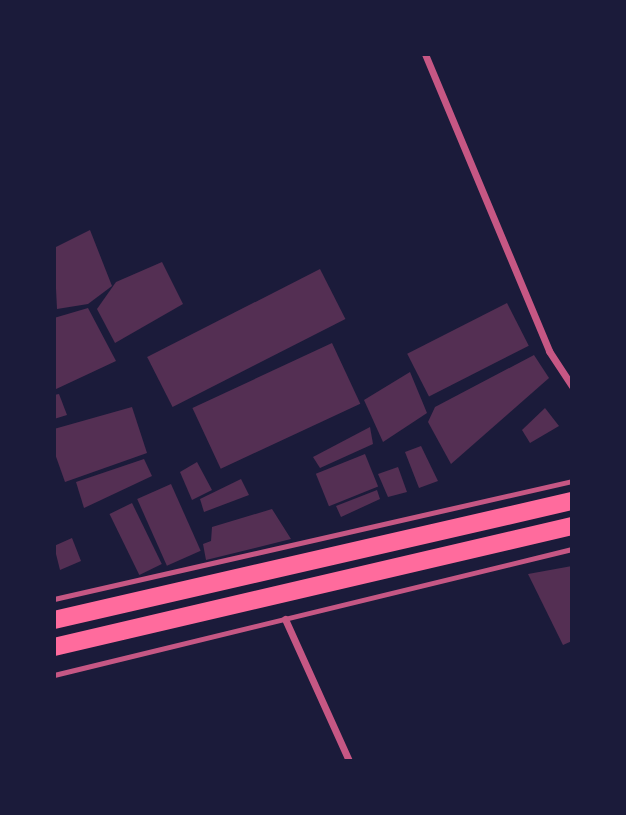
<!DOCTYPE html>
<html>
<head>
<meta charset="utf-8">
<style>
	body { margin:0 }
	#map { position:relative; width:626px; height:815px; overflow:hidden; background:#1b1b3a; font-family:"DM Sans",sans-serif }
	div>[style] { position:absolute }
	.building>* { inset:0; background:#542f53; transform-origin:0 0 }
	.service>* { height:5px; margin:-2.5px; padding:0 2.5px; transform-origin:2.5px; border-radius:2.5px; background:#c65784 }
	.minor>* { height:7px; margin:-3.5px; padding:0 3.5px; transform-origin:3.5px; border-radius:3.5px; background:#c65784 }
	.trunk>* { height:18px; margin:-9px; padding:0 9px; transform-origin:9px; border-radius:9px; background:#ff6b9d }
	span { translate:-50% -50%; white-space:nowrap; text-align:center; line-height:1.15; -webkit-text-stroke:7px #1b1b3a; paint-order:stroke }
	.frame { position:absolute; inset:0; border:56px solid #1b1b3a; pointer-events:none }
</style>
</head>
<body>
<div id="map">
	<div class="building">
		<div style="clip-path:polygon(90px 230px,112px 286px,88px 304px,57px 309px,54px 248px)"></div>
		<div style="clip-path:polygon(162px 262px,183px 304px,115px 343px,97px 309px,116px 282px)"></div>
		<div style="left:320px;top:269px;width:56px;height:194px;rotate:63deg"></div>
		<div style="left:507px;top:303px;width:48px;height:112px;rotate:63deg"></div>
		<div style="clip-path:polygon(88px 308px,116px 361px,54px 390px,54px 318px)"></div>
		<div style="left:332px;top:343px;width:67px;height:154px;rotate:65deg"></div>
		<div style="clip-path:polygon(534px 355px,549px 378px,451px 464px,428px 422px,435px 407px)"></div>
		<div style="clip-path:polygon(410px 372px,427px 413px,383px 442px,364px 400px)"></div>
		<div style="clip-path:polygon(59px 394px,67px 415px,54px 419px,54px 395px)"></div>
		<div style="clip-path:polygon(132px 407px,147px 453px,65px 482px,54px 451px,54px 429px)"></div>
		<div style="clip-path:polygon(545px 408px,559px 426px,530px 443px,522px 430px)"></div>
		<div style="clip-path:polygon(370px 427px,373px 444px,320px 468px,313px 457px)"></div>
		<div style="clip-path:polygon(421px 446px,438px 481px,419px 488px,405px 452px)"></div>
		<div style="left:365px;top:454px;width:35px;height:53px;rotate:68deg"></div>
		<div style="clip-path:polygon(144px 459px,152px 476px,84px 508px,76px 482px)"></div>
		<div style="clip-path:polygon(197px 462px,212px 490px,192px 500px,180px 472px)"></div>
		<div style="clip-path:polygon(398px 467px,407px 492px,388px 497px,378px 474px)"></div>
		<div style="clip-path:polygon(241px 479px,249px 495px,204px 512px,200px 499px)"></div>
		<div style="left:171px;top:484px;width:73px;height:37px;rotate:66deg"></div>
		<div style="clip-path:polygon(377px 490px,380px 499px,341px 517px,336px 506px)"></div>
		<div style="left:132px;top:503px;width:68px;height:25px;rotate:64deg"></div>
		<div style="clip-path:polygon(272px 509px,291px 539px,206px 560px,203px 544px,211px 541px,212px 527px)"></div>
		<div style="clip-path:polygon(72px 538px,81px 561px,60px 570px,54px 546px)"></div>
		<div style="clip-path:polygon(572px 566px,572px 641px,563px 645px,528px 574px)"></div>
	</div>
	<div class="service">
		<div style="left:54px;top:599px;width:531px;rotate:-12.83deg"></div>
		<div style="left:54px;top:675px;width:533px;rotate:-13.67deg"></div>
	</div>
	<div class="minor">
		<div style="left:425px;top:54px;width:322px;rotate:67.3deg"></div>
		<div style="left:549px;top:351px;width:42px;rotate:56.7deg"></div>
		<div style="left:285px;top:619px;width:156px;rotate:65.7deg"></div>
	</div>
	<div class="trunk">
		<div style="left:54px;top:620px;width:531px;rotate:-12.94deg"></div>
		<div style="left:54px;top:647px;width:532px;rotate:-13.15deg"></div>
	</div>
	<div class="frame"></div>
</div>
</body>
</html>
